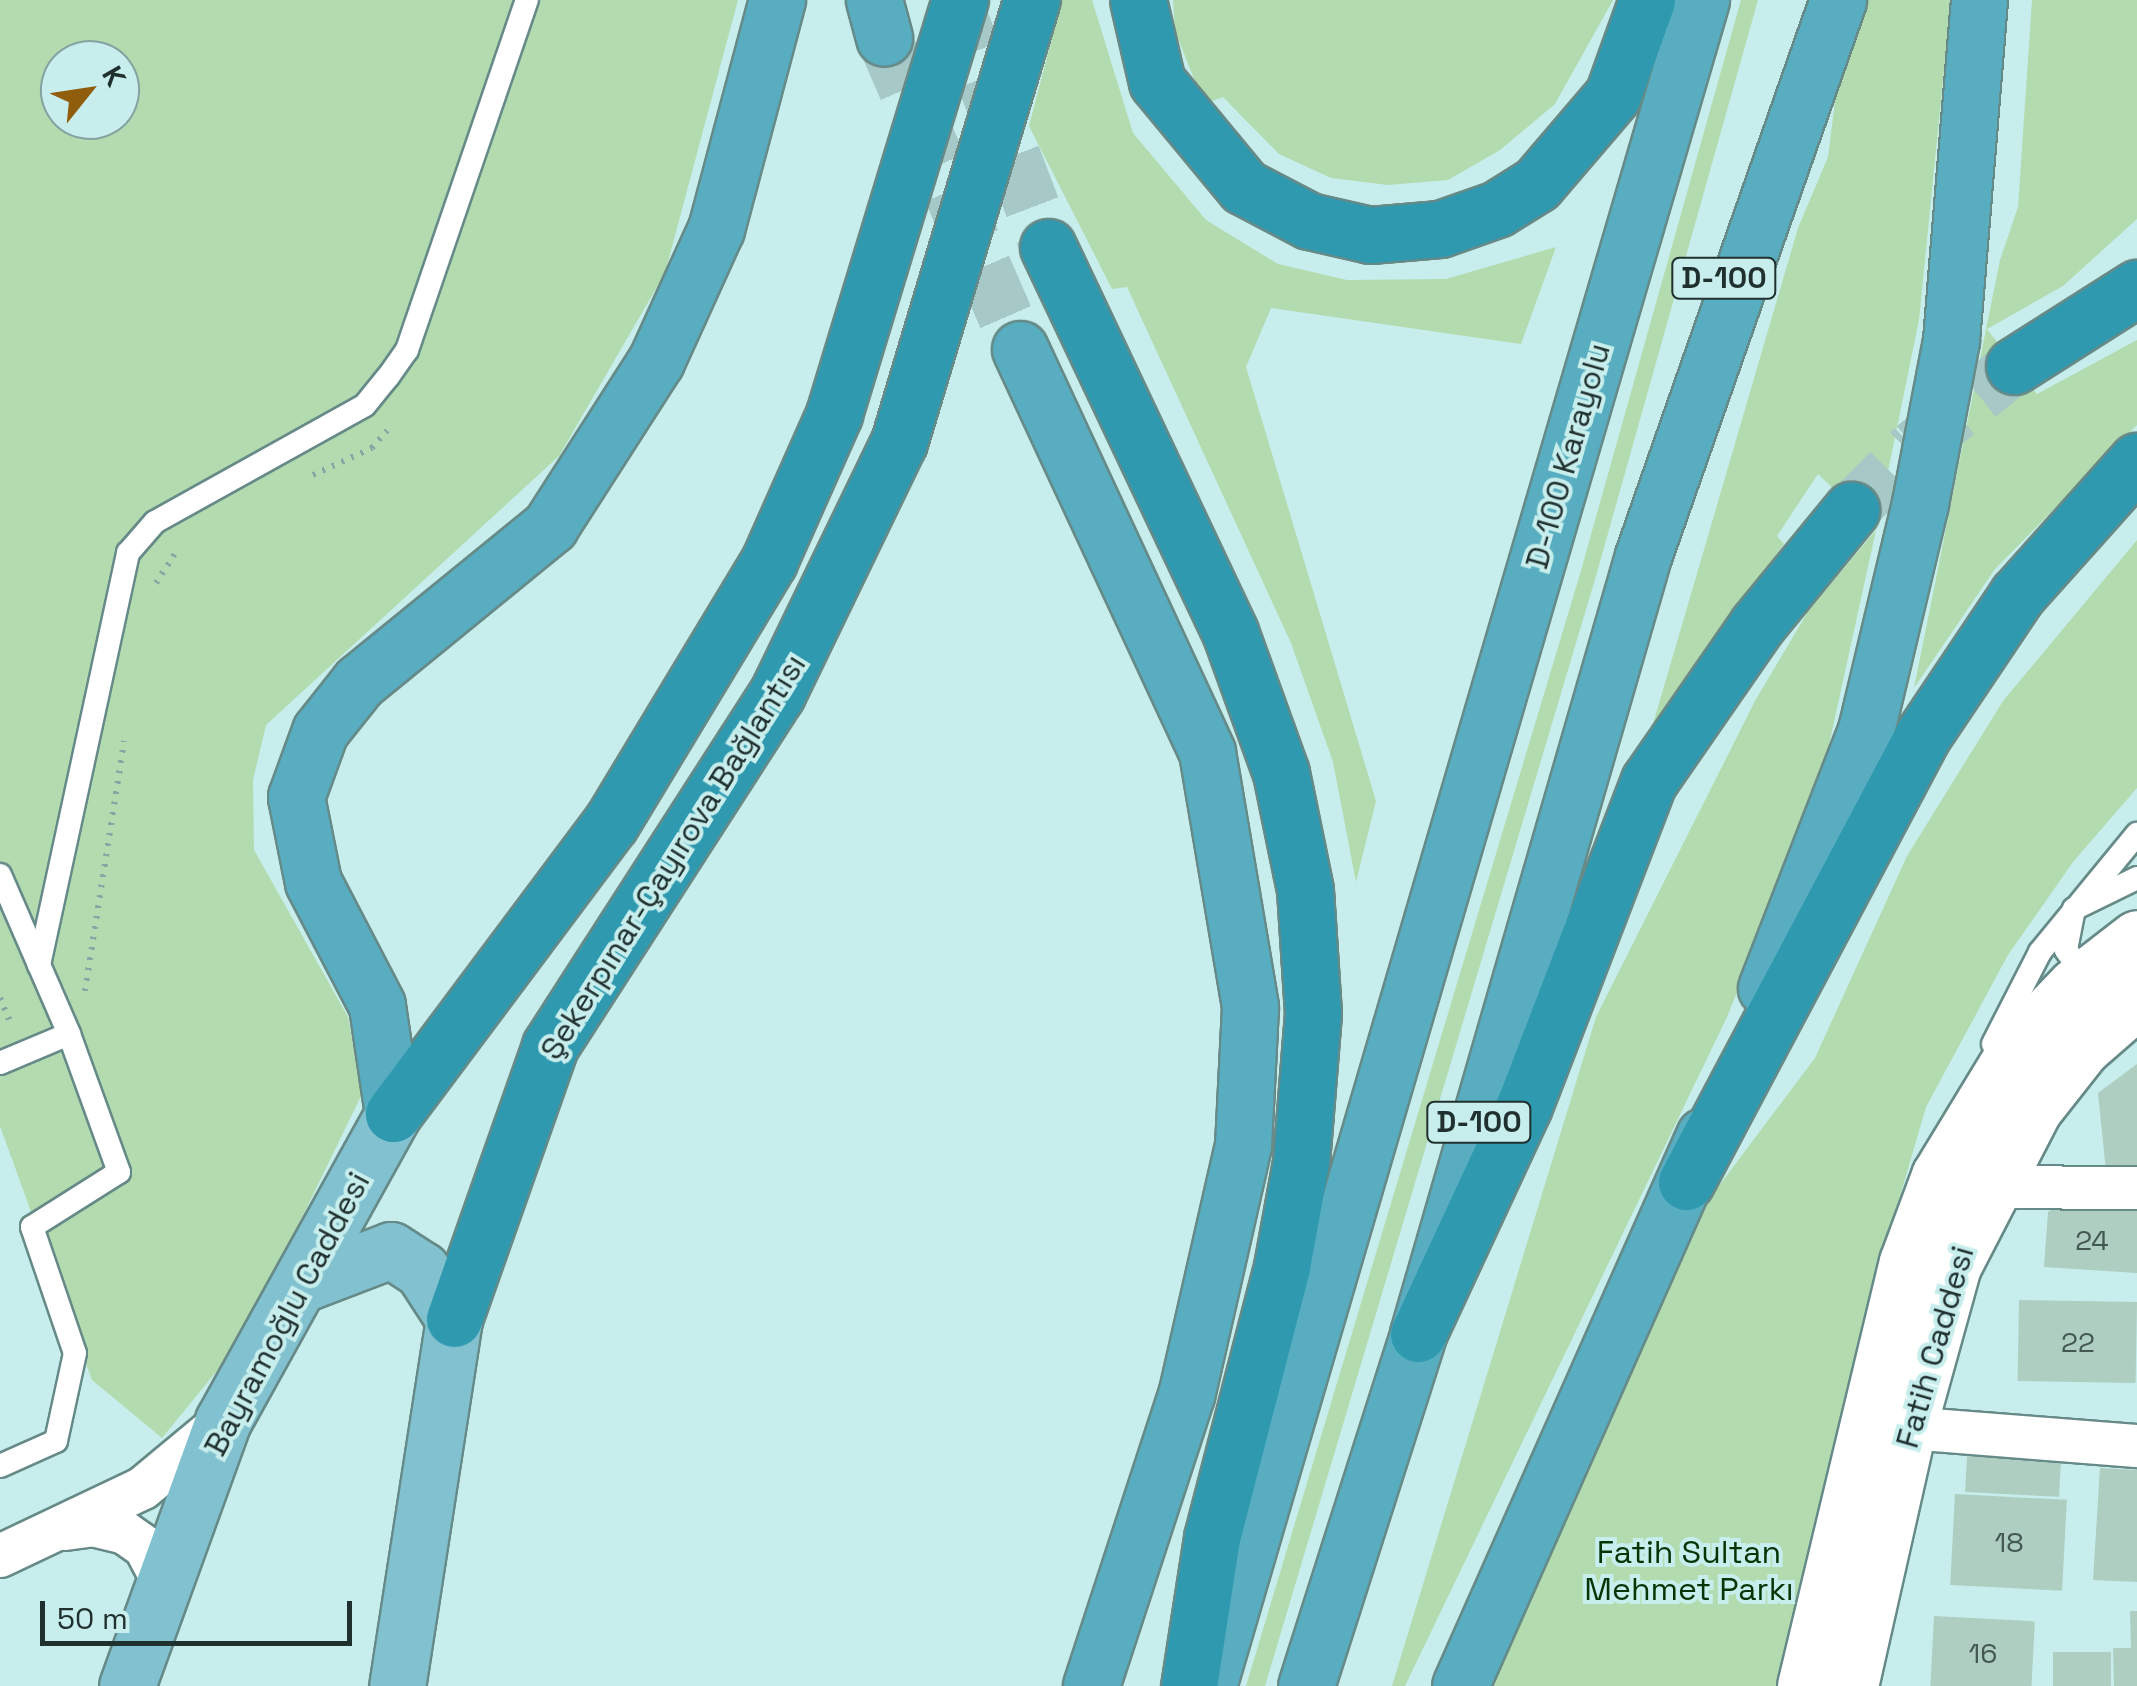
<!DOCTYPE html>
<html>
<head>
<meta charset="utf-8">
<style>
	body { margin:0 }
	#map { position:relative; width:2137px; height:1686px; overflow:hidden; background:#c7eeec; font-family:"Space Grotesk",sans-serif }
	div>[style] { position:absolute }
	.green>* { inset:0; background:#b2dbaf }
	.building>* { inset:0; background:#adcec0; transform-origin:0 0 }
	.trunk-tunnel>* { height:55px; margin-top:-27.5px; transform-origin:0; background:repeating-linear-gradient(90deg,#a6c8c6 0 55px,transparent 0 83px) }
	.motorway-tunnel>* { height:55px; margin-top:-27.5px; transform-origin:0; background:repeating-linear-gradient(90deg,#a6c8c6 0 55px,transparent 0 83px) }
	.path>* { height:6px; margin-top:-3px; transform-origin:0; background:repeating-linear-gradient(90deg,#86a5a3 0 2.5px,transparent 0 10.5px) }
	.roads { filter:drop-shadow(2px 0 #668a88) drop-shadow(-2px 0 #668a88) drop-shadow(0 2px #668a88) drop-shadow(0 -2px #668a88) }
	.service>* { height:22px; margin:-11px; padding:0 11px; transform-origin:11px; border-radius:11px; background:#fff }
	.minor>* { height:42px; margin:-21px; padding:0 21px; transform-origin:21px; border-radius:21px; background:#fff }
	.tertiary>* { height:55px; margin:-27.5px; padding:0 27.5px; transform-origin:27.5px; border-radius:27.5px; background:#fff }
	.primary>* { height:55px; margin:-27.5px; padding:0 27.5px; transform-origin:27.5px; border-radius:27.5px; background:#82c2d0 }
	.trunk>* { height:55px; margin:-27.5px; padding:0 27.5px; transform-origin:27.5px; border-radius:27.5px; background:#58aec0 }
	.motorway>* { height:55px; margin:-27.5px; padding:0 27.5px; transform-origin:27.5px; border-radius:27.5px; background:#2f99b0 }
	span { translate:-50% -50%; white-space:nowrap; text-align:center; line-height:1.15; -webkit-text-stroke:8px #c7eeec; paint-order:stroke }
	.number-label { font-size:28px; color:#435853 }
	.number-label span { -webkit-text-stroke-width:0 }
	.shield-label span { padding:2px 8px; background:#c7eeec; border:2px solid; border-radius:8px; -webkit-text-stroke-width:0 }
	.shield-label { font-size:30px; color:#20302f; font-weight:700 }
	.street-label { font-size:32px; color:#20302f }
	.park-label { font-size:32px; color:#033505 }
	.north { position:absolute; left:40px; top:40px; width:100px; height:100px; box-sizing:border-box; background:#c7eeec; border:2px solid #84a2a0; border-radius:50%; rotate:60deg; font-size:28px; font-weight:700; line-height:40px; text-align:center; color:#20302f }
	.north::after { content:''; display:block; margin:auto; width:35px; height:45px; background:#8f5d0b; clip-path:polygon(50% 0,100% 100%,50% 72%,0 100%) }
	.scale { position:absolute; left:40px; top:1601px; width:312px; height:45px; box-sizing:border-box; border:5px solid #20302f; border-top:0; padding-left:12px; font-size:30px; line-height:35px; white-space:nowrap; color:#20302f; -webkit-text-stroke:8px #c7eeec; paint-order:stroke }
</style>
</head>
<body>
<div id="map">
	<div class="green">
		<div style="clip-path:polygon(evenodd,0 0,738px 0,665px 273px,559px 456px,266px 725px,253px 780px,254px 850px,348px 1017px,362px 1094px,243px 1339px,162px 1438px,92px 1380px,0 1126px,0 0,60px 60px,120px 60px,120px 120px,60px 120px,60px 60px)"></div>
		<div style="clip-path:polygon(1062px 0,1092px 0,1133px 133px,1206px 220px,1278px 264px,1347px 280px,1446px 279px,1556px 247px,1521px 344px,1271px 308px,1246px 367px,1376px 801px,1356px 882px,1333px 762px,1291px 643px,1127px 287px,1112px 289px,1029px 126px)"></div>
		<div style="clip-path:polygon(1173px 0,1613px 0,1555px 104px,1500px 150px,1448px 180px,1388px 185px,1331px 178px,1279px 154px,1223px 97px,1204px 104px,1175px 31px)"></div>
		<div style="clip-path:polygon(1741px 0,1758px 0,1596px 576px,1265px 1686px,1246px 1686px,1580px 574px)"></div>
		<div style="clip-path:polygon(1867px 0,1951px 0,1919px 320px,1876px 530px,1820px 786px,1727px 1017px,1405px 1686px,1392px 1686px,1596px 1017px,1756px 699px,1809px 610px,1876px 530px,1818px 474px,1777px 536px,1784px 544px,1653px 724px,1798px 228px,1828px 157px,1842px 46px,1852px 44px)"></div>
		<div style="clip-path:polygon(2032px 0,2137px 0,2137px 219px,2063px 286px,1987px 329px,2037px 394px,2137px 340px,2137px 425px,1995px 569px,1914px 688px,2000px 260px,2018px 207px)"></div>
		<div style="clip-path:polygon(2137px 540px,2137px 788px,2073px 862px,2008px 955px,1926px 1107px,1878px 1272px,1779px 1686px,1471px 1686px,1676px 1243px,1815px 1058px,1907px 856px,2003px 701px)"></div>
	</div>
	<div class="building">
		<div style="clip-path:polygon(2137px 1064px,2137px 1179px,2107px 1181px,2098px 1093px)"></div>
		<div style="clip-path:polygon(2085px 1188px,2137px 1191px,2137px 1273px,2044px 1267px,2048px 1212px)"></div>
		<div style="left:2019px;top:1300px;width:118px;height:81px;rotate:1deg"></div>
		<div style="left:1967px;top:1456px;width:94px;height:36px;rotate:3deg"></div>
		<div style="clip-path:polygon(2100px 1468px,2137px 1470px,2137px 1582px,2093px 1580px)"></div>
		<div style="left:1955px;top:1494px;width:112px;height:91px;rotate:3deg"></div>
		<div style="clip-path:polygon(2130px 1611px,2137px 1611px,2137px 1686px,2114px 1686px,2113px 1648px,2131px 1648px)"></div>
		<div style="left:1934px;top:1616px;width:101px;height:70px;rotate:3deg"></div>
		<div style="left:2053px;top:1652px;width:58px;height:34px"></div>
	</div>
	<div class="trunk-tunnel">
		<div style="left:884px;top:38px;width:339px;rotate:66.4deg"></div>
	</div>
	<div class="motorway-tunnel">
		<div style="left:954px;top:0;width:264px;rotate:69.2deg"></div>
		<div style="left:1851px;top:510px;width:89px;rotate:-45deg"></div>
		<div style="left:1914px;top:447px;width:129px;rotate:-39deg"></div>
	</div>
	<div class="path">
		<div style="left:313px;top:475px;width:65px;rotate:-24.6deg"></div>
		<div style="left:372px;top:448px;width:23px;rotate:-49deg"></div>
		<div style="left:156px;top:583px;width:38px;rotate:-57deg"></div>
		<div style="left:85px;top:991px;width:253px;rotate:-81.1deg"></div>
		<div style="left:0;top:998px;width:28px;rotate:67deg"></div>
	</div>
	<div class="roads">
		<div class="service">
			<div style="left:0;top:875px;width:173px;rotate:66.5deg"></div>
			<div style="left:69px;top:1034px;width:147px;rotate:70.1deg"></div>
			<div style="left:119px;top:1172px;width:103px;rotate:147.7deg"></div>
			<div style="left:32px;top:1227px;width:133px;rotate:71.2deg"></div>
			<div style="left:75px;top:1353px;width:90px;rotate:102.2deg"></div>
			<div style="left:56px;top:1441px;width:61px;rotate:155.9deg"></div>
			<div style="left:2094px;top:960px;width:21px;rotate:180deg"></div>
			<div style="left:2073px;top:960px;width:12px;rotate:-125deg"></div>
			<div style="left:2066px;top:950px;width:42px;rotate:-79deg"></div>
			<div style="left:2074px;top:909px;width:70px;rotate:-26.2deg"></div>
			<div style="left:39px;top:965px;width:422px;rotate:-77.8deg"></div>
			<div style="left:128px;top:553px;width:41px;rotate:-48.9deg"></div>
			<div style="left:155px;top:522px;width:240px;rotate:-29.1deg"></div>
			<div style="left:365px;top:405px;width:36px;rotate:-51deg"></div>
			<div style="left:388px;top:377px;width:33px;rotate:-55deg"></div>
			<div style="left:407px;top:350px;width:370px;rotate:-71.1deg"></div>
			<div style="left:1993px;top:1044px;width:103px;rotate:-62.9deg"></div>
			<div style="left:2040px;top:952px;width:153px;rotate:-50.6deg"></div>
			<div style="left:0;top:1063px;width:75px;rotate:-22.8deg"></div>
		</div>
		<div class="minor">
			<div style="left:1989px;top:1187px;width:148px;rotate:0.4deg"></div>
			<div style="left:1908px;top:1428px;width:230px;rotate:4.5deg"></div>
			<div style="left:65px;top:1529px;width:28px;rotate:-8deg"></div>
			<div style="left:93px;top:1525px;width:33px;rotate:14deg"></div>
			<div style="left:125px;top:1533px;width:24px;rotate:35deg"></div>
			<div style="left:145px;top:1547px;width:41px;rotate:62.2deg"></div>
			<div style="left:0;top:1556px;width:158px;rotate:-25.4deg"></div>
			<div style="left:143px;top:1488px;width:99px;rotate:-39.7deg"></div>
		</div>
		<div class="tertiary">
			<div style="left:1805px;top:1686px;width:436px;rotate:-76.5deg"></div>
			<div style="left:1907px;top:1262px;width:92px;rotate:-69.6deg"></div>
			<div style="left:1939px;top:1176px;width:156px;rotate:-58.7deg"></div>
			<div style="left:2020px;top:1043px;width:79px;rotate:-46deg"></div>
			<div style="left:2075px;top:986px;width:78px;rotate:-37.7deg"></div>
			<div style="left:1850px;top:1686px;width:264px;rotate:-77.3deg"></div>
			<div style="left:1908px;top:1428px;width:168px;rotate:-74.5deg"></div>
			<div style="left:1953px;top:1266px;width:177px;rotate:-62.7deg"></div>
			<div style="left:2034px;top:1109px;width:78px;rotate:-51.8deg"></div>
			<div style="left:2082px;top:1048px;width:73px;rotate:-41.1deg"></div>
		</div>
		<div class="primary">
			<div style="left:302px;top:1284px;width:95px;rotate:-20.9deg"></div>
			<div style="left:391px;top:1250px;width:37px;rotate:33deg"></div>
			<div style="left:422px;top:1270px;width:59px;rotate:56.9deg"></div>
			<div style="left:454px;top:1319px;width:371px;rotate:98.8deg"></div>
			<div style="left:127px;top:1686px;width:282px;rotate:-70.1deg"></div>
			<div style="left:223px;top:1421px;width:351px;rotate:-61deg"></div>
		</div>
		<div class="trunk">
			<div style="left:874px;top:0;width:39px;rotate:75deg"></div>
			<div style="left:1020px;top:349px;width:444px;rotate:65.1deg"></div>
			<div style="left:1207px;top:752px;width:259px;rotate:80.4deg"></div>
			<div style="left:1250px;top:1007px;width:138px;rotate:92.9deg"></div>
			<div style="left:1243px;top:1145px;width:256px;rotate:102.8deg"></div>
			<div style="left:1186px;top:1395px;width:306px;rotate:108.1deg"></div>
			<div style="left:1766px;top:988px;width:277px;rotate:-68.8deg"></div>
			<div style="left:1866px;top:730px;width:233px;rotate:-76.6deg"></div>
			<div style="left:1920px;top:503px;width:166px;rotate:-79.2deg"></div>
			<div style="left:1951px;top:340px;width:341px;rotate:-85.3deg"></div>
			<div style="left:393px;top:1114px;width:110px;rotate:-98.4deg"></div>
			<div style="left:377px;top:1005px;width:139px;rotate:-117.5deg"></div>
			<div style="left:313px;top:882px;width:87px;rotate:-101.3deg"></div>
			<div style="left:296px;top:797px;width:70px;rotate:-70deg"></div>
			<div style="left:320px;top:731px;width:63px;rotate:-51.5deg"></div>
			<div style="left:359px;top:682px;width:247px;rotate:-39.2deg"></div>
			<div style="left:550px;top:526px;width:196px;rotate:-57.3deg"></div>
			<div style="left:656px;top:361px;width:145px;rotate:-65.6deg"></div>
			<div style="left:716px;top:229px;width:237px;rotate:-75.1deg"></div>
			<div style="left:1208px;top:1686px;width:1757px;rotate:-73.7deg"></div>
			<div style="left:1306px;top:1686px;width:369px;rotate:-72.3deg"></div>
			<div style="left:1418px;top:1334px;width:810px;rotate:-73.87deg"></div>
			<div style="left:1643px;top:556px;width:589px;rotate:-70.67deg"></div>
			<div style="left:1460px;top:1686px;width:602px;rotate:-66.08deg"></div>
		</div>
		<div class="motorway">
			<div style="left:1138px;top:0;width:84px;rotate:77deg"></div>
			<div style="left:1157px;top:82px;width:136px;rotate:50.4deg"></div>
			<div style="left:1244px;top:187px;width:73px;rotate:27.6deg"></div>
			<div style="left:1309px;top:221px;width:63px;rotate:12.9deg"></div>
			<div style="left:1370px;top:235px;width:70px;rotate:-4.9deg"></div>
			<div style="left:1440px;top:229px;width:60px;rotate:-19.3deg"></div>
			<div style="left:1497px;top:209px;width:47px;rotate:-32deg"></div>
			<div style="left:1537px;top:184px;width:117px;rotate:-49.5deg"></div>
			<div style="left:1613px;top:95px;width:101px;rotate:-70.3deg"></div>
			<div style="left:1048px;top:247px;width:426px;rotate:64.7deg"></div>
			<div style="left:1230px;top:632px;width:150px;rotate:70.1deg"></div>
			<div style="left:1281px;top:773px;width:119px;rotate:78.4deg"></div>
			<div style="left:1305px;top:890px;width:123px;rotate:86.3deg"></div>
			<div style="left:1313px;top:1013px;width:149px;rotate:94.6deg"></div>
			<div style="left:1301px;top:1162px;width:107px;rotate:100.3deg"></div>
			<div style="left:1282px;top:1267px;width:280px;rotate:104.5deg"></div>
			<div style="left:1212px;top:1538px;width:150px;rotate:98.8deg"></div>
			<div style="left:2014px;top:366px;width:146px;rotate:-32.4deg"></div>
			<div style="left:393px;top:1114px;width:364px;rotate:-53.2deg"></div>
			<div style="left:611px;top:823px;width:306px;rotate:-58.9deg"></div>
			<div style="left:769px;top:561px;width:161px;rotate:-66.1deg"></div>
			<div style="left:834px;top:414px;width:433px;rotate:-73.1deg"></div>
			<div style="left:1686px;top:1182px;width:506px;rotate:-62.07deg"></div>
			<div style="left:1923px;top:735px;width:169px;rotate:-56.1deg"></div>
			<div style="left:2017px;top:595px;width:180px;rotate:-48.2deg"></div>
			<div style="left:454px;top:1319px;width:289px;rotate:-70.6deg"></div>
			<div style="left:550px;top:1046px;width:419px;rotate:-57.2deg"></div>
			<div style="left:777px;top:694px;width:280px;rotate:-64.2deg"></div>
			<div style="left:899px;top:442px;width:462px;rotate:-73.3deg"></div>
			<div style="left:1418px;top:1334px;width:251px;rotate:-65.1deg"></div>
			<div style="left:1524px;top:1106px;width:348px;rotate:-69deg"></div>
			<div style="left:1649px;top:781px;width:190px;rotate:-55.3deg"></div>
			<div style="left:1757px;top:625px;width:149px;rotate:-50.7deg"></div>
		</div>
	</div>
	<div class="number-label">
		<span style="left:2092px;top:1240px">24</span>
		<span style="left:2078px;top:1342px">22</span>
		<span style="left:2009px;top:1542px">18</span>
		<span style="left:1983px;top:1653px">16</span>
	</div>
	<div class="shield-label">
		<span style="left:1724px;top:278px">D-100</span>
		<span style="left:1479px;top:1122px">D-100</span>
	</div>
	<div class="street-label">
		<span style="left:1568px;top:456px;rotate:-74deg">D-100 Karayolu</span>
		<span style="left:673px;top:857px;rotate:-58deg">Şekerpınar-Çayırova Bağlantısı</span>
		<span style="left:287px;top:1314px;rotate:-62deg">Bayramoğlu Caddesi</span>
		<span style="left:1935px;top:1347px;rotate:-74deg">Fatih Caddesi</span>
	</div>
	<div class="park-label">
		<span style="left:1689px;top:1571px">Fatih Sultan<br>Mehmet Parkı</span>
	</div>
	<div class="north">K</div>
	<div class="scale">50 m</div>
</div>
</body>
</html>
